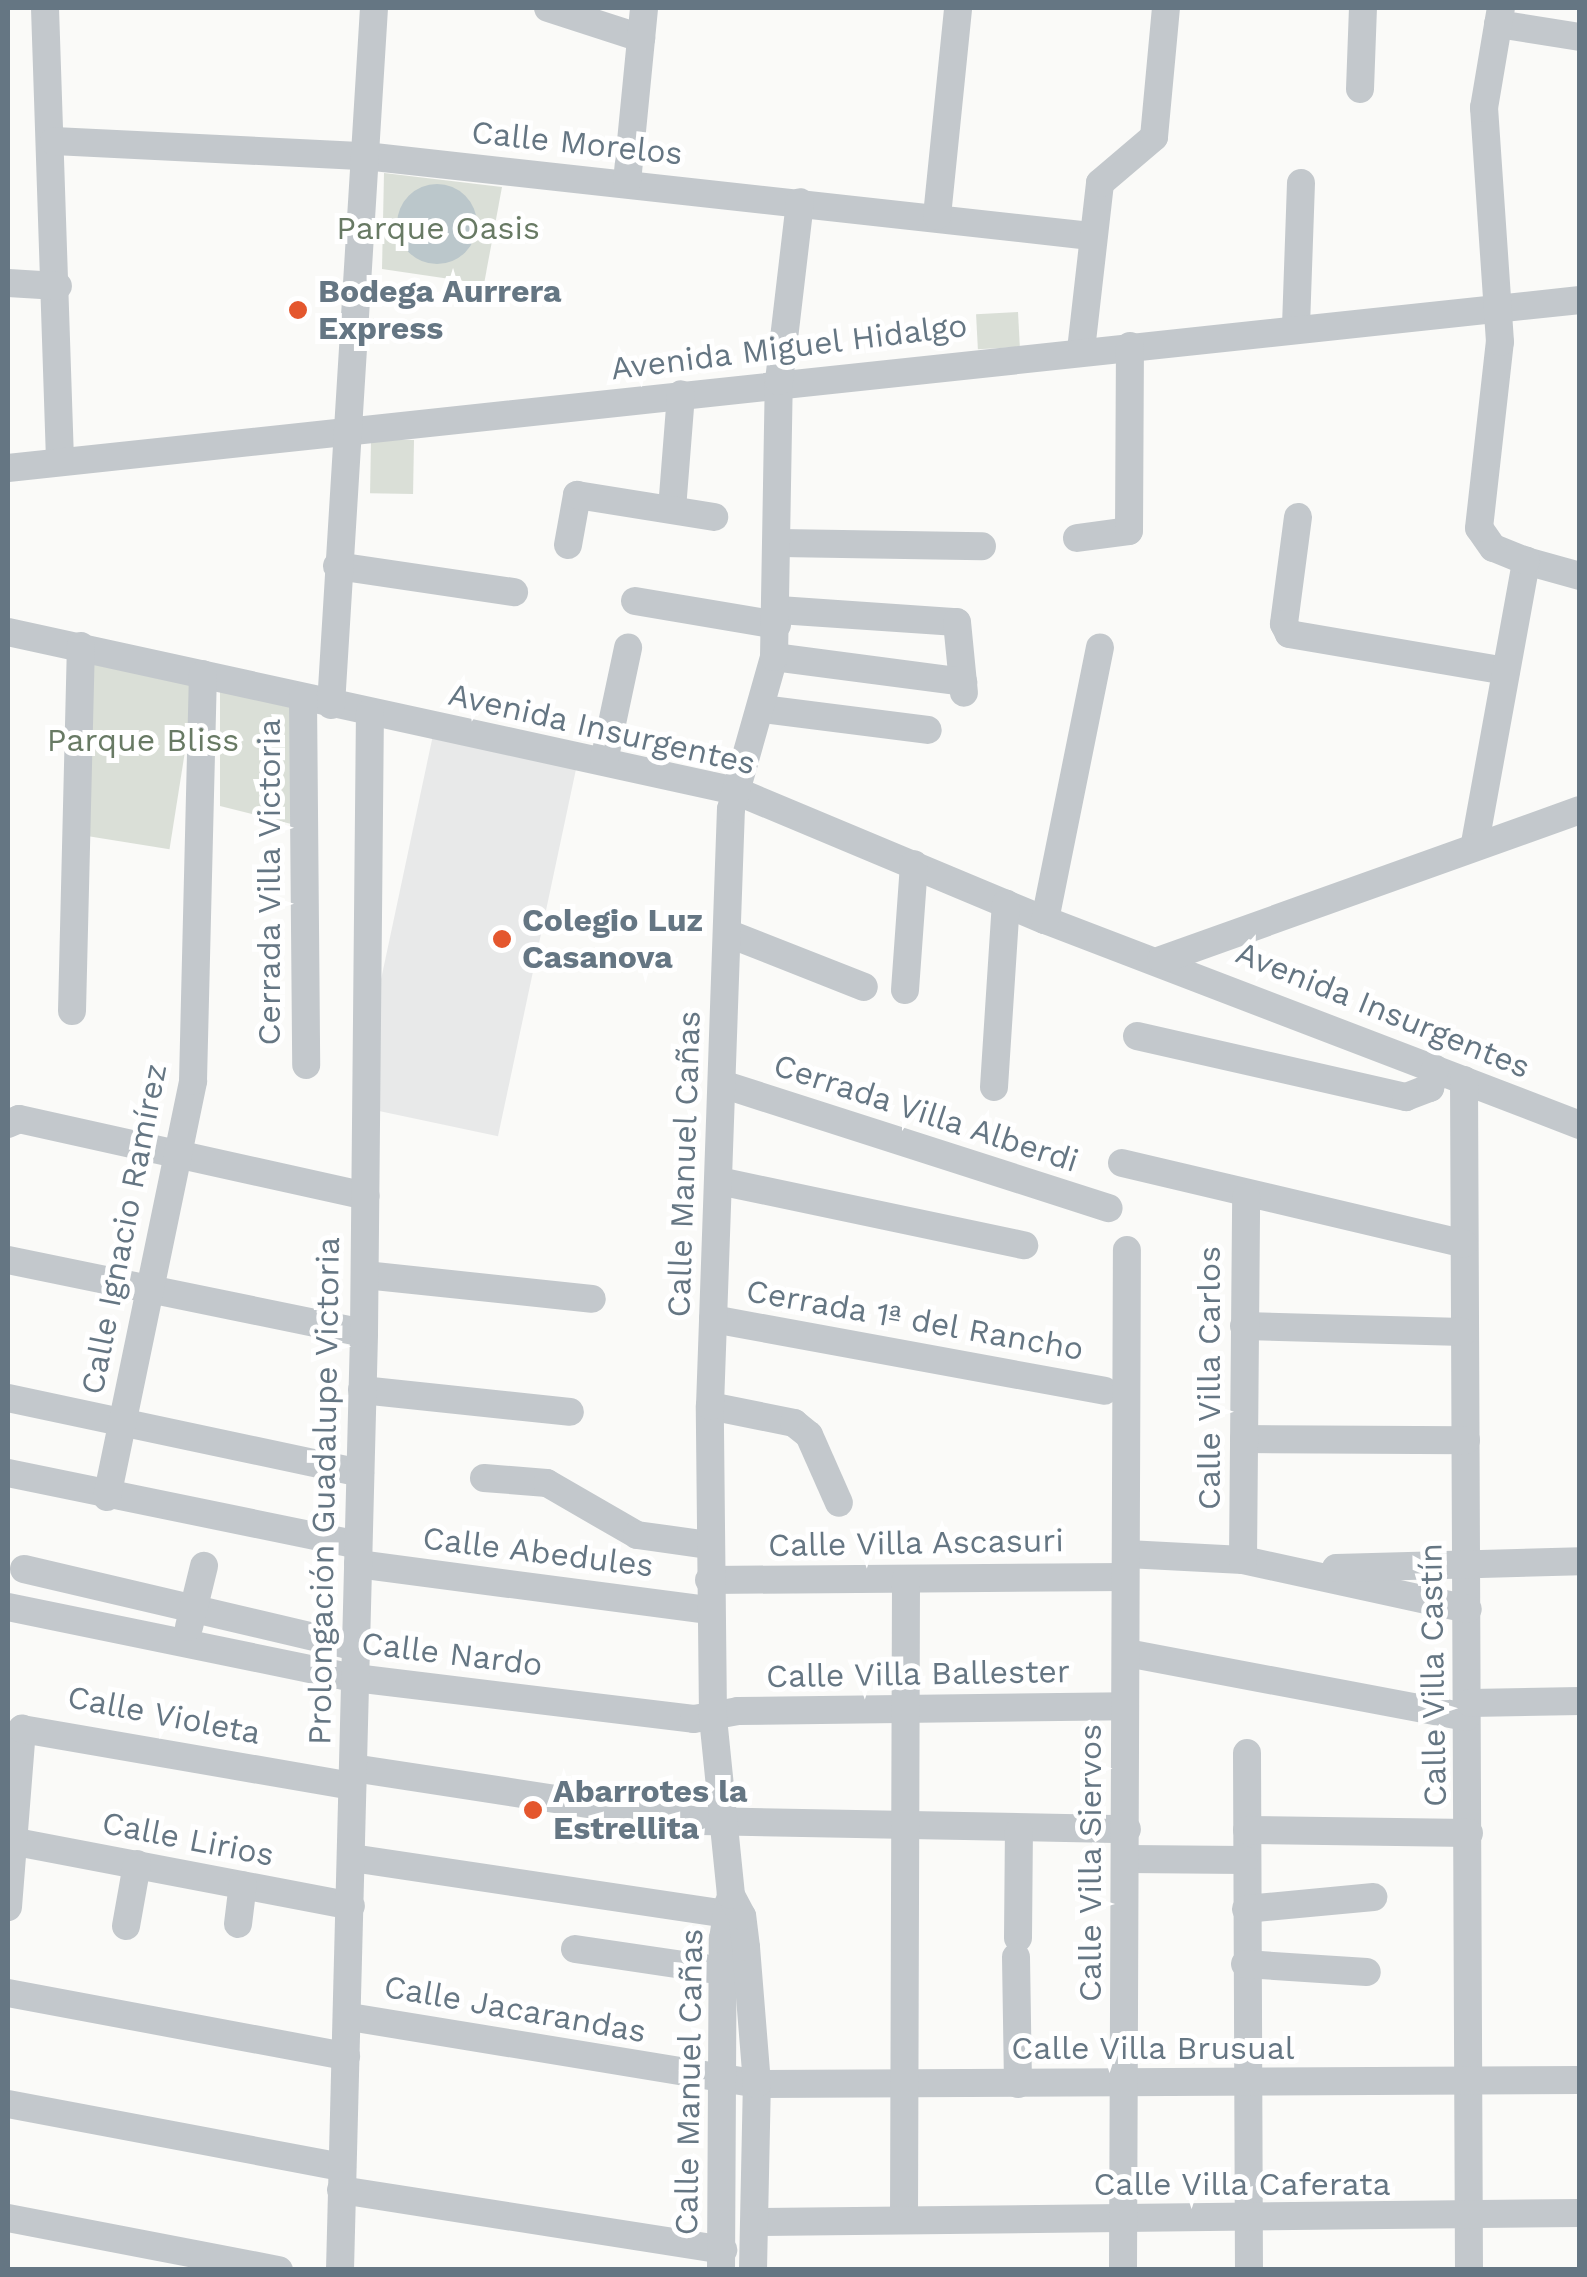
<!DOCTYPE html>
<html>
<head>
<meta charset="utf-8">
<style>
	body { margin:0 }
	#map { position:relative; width:1587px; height:2277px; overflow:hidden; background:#fafaf8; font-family:"Work Sans",sans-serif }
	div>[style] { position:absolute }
	.built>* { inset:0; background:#e8e9e9; transform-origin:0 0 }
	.green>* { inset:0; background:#dadfd7; transform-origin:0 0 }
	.water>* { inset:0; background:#bbc7cb }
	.round { border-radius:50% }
	.minor>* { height:28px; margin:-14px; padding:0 14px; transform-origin:14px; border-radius:14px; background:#c3c8cc }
	.dots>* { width:28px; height:28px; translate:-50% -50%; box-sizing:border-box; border:5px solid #fff; border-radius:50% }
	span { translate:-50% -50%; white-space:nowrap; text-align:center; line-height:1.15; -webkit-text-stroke:10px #fff; paint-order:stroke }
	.street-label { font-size:32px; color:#657683 }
	.park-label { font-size:32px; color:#687a64 }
	.poi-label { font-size:32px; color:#657683; font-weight:700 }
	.left { translate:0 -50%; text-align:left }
	.frame { position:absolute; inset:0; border:10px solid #657683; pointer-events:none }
</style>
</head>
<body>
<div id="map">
	<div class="built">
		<div style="left:433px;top:735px;width:147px;height:379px;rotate:12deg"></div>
	</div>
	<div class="green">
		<div style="clip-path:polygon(384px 173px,502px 187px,484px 284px,382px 269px)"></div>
		<div style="left:1018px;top:312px;width:35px;height:42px;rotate:87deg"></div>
		<div style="left:414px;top:440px;width:54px;height:43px;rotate:91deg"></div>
		<div style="left:94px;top:661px;width:104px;height:174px;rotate:9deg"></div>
		<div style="clip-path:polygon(220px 688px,306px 705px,303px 827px,220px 806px)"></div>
	</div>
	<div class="water">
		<div class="round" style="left:397px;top:184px;width:80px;height:80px"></div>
	</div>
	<div class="minor">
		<div style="left:45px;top:8px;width:454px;rotate:88.1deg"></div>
		<div style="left:548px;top:8px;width:98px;rotate:17.9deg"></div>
		<div style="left:1498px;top:24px;width:83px;rotate:9deg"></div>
		<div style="left:1360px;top:89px;width:81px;rotate:-87.9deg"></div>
		<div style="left:54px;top:141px;width:311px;rotate:2.8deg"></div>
		<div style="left:365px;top:156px;width:730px;rotate:6.29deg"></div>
		<div style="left:627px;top:182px;width:175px;rotate:-84.4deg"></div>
		<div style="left:937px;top:216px;width:209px;rotate:-84.2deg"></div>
		<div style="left:8px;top:283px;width:50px;rotate:3.4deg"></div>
		<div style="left:1296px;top:326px;width:143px;rotate:-88deg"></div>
		<div style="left:1081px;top:350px;width:168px;rotate:-83.5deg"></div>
		<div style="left:1100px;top:183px;width:71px;rotate:-40.4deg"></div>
		<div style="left:1154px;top:137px;width:130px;rotate:-84.7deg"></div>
		<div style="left:8px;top:468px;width:1581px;rotate:-6.1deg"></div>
		<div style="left:672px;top:509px;width:115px;rotate:-85.5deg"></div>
		<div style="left:1298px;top:517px;width:108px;rotate:97.5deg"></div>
		<div style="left:1284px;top:624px;width:11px;rotate:63deg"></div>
		<div style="left:1289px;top:634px;width:220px;rotate:9.7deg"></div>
		<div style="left:1077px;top:538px;width:52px;rotate:-7.7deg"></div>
		<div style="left:1129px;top:531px;width:185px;rotate:-89.7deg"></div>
		<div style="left:780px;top:543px;width:202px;rotate:0.9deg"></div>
		<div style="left:568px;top:545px;width:51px;rotate:-79.8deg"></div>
		<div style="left:577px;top:495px;width:139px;rotate:9.1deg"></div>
		<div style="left:1526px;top:561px;width:56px;rotate:15.5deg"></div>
		<div style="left:337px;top:566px;width:179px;rotate:8.4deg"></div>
		<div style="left:635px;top:601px;width:144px;rotate:9.6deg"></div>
		<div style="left:779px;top:610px;width:178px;rotate:3.9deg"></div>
		<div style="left:957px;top:622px;width:71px;rotate:84.4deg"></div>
		<div style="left:8px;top:632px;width:745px;rotate:12.32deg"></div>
		<div style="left:736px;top:791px;width:335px;rotate:22.7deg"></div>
		<div style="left:1045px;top:920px;width:573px;rotate:20.97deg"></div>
		<div style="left:774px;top:657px;width:191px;rotate:7.5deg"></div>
		<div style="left:303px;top:698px;width:367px;rotate:89.5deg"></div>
		<div style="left:331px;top:705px;width:698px;rotate:-86.47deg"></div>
		<div style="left:762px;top:709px;width:167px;rotate:7.2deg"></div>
		<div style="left:604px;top:761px;width:116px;rotate:-78deg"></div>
		<div style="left:1475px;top:843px;width:287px;rotate:-79.7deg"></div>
		<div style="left:1526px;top:561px;width:35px;rotate:-158deg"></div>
		<div style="left:1493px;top:548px;width:24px;rotate:-125deg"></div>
		<div style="left:1479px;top:528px;width:187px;rotate:-83.6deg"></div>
		<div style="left:1500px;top:342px;width:235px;rotate:-93.9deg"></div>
		<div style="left:1484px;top:108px;width:101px;rotate:-80.4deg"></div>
		<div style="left:1045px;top:920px;width:278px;rotate:-78.6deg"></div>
		<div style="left:727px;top:933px;width:147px;rotate:21.5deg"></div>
		<div style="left:1161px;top:960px;width:445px;rotate:-19.7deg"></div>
		<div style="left:905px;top:990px;width:126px;rotate:-85.9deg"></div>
		<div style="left:72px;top:1011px;width:365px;rotate:-88.6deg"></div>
		<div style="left:1137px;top:1036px;width:276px;rotate:12.8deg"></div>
		<div style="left:1406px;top:1097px;width:26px;rotate:-21deg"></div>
		<div style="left:1430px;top:1088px;width:20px;rotate:-75deg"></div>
		<div style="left:1464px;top:1080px;width:1190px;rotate:89.76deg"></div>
		<div style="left:722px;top:1084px;width:406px;rotate:17.8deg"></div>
		<div style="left:994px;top:1087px;width:184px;rotate:-86.3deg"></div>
		<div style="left:8px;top:1124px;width:12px;rotate:-24deg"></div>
		<div style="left:19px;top:1119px;width:355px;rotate:12.5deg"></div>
		<div style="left:1122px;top:1163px;width:351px;rotate:13.3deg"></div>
		<div style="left:719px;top:1181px;width:312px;rotate:11.9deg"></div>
		<div style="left:8px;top:1260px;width:363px;rotate:11.6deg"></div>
		<div style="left:365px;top:1275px;width:228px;rotate:6deg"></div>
		<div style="left:713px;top:1319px;width:398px;rotate:10.4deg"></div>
		<div style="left:1244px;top:1326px;width:219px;rotate:1.6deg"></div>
		<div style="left:362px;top:1390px;width:209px;rotate:6deg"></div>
		<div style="left:8px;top:1398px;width:360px;rotate:12deg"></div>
		<div style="left:710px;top:1406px;width:86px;rotate:11.4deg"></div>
		<div style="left:794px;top:1423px;width:19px;rotate:39deg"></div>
		<div style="left:809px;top:1435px;width:74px;rotate:66.2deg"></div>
		<div style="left:1244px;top:1439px;width:222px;rotate:0.3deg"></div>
		<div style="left:8px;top:1473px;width:357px;rotate:11.6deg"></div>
		<div style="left:484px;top:1478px;width:63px;rotate:4.5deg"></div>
		<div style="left:547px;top:1483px;width:104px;rotate:30deg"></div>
		<div style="left:637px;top:1535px;width:73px;rotate:7.9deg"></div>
		<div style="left:107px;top:1497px;width:425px;rotate:-78.3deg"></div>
		<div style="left:193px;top:1081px;width:407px;rotate:-88.6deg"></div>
		<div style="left:1127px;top:1554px;width:116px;rotate:3deg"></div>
		<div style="left:1243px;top:1560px;width:230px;rotate:12.3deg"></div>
		<div style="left:1243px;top:1560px;width:363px;rotate:-89.5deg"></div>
		<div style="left:358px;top:1564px;width:354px;rotate:7.5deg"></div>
		<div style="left:1336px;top:1568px;width:244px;rotate:-1.6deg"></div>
		<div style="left:24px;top:1569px;width:342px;rotate:13.2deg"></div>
		<div style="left:709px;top:1580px;width:415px;rotate:-0.4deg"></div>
		<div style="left:8px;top:1607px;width:354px;rotate:11.6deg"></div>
		<div style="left:355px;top:1678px;width:341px;rotate:6.9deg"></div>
		<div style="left:694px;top:1719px;width:45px;rotate:-10.3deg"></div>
		<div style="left:738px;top:1711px;width:386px;rotate:-0.7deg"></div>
		<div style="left:189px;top:1627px;width:63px;rotate:-76.2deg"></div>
		<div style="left:1127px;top:1653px;width:345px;rotate:10.7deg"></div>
		<div style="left:1470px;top:1703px;width:110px;rotate:-1deg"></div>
		<div style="left:1247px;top:1753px;width:517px;rotate:89.78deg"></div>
		<div style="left:353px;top:1768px;width:352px;rotate:8.7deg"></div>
		<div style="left:701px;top:1821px;width:426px;rotate:1.1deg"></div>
		<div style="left:1247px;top:1830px;width:222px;rotate:0.8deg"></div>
		<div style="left:11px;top:1841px;width:346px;rotate:10.8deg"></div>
		<div style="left:352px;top:1858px;width:394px;rotate:8.5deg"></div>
		<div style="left:1128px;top:1859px;width:116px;rotate:0.5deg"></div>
		<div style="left:8px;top:1907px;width:179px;rotate:-85.5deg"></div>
		<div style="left:22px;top:1729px;width:335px;rotate:9.8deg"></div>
		<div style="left:1246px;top:1909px;width:128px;rotate:-5.4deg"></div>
		<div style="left:238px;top:1924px;width:39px;rotate:-83deg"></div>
		<div style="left:126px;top:1926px;width:63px;rotate:-79.9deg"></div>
		<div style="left:1018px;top:1938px;width:107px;rotate:-89.5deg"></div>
		<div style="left:575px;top:1949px;width:151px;rotate:8.4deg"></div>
		<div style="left:1016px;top:1957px;width:127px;rotate:89.1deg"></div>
		<div style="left:1245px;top:1964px;width:122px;rotate:3.8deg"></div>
		<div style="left:8px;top:1993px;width:344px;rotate:10.6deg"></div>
		<div style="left:350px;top:2017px;width:412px;rotate:9.3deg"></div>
		<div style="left:757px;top:2084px;width:823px;rotate:-0.28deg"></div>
		<div style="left:8px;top:2104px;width:340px;rotate:10.7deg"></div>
		<div style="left:341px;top:2190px;width:387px;rotate:8.9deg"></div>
		<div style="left:8px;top:2218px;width:276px;rotate:10.9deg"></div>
		<div style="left:904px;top:2219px;width:640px;rotate:-89.82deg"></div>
		<div style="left:757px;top:2222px;width:823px;rotate:-0.63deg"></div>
		<div style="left:340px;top:2270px;width:937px;rotate:-88.53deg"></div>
		<div style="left:364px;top:1333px;width:620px;rotate:-89.45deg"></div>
		<div style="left:721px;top:2270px;width:331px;rotate:-89.7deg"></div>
		<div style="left:723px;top:1939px;width:37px;rotate:-81deg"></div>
		<div style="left:753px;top:2270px;width:186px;rotate:-88.8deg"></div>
		<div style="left:757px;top:2084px;width:137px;rotate:-94.6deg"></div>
		<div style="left:746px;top:1947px;width:31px;rotate:-97deg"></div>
		<div style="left:742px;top:1916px;width:24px;rotate:-118deg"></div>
		<div style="left:731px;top:1895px;width:179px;rotate:-95.8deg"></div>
		<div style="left:713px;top:1717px;width:311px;rotate:-90.6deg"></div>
		<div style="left:710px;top:1406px;width:597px;rotate:-87.99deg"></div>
		<div style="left:731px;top:809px;width:158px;rotate:-74.2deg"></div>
		<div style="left:774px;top:657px;width:276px;rotate:-89deg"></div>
		<div style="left:779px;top:381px;width:180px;rotate:-83.3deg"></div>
		<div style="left:1123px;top:2270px;width:1020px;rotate:-89.78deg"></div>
	</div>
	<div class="dots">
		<div style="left:298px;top:310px;background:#e4572e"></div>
		<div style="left:502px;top:939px;background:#e4572e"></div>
		<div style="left:533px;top:1810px;background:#e4572e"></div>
	</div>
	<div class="street-label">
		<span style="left:577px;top:143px;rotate:6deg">Calle Morelos</span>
		<span style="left:789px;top:347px;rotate:-7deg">Avenida Miguel Hidalgo</span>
		<span style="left:602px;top:729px;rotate:13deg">Avenida Insurgentes</span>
		<span style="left:269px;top:882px;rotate:-90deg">Cerrada Villa Victoria</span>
		<span style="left:1383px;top:1010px;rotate:22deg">Avenida Insurgentes</span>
		<span style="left:926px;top:1113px;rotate:18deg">Cerrada Villa Alberdi</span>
		<span style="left:684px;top:1164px;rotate:-88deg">Calle Manuel Cañas</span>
		<span style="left:124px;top:1229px;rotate:-79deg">Calle Ignacio Ramírez</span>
		<span style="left:915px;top:1320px;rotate:10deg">Cerrada 1ª del Rancho</span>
		<span style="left:1209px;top:1378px;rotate:-90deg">Calle Villa Carlos</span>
		<span style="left:324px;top:1491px;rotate:-89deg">Prolongación Guadalupe Victoria</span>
		<span style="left:916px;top:1543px;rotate:-1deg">Calle Villa Ascasuri</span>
		<span style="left:538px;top:1552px;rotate:7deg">Calle Abedules</span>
		<span style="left:452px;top:1654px;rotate:7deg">Calle Nardo</span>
		<span style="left:918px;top:1674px;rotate:-1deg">Calle Villa Ballester</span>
		<span style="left:1433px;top:1675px;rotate:-91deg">Calle Villa Castín</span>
		<span style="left:164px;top:1715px;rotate:11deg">Calle Violeta</span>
		<span style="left:188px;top:1839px;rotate:11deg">Calle Lirios</span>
		<span style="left:1090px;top:1863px;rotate:-90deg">Calle Villa Siervos</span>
		<span style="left:515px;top:2009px;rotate:10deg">Calle Jacarandas</span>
		<span style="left:1153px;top:2048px">Calle Villa Brusual</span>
		<span style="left:689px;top:2082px;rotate:-89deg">Calle Manuel Cañas</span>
		<span style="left:1242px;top:2184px">Calle Villa Caferata</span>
	</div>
	<div class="park-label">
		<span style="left:438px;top:228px">Parque Oasis</span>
		<span style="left:143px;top:740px">Parque Bliss</span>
	</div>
	<div class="poi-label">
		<span class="left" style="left:318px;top:310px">Bodega Aurrera<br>Express</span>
		<span class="left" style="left:522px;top:939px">Colegio Luz<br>Casanova</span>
		<span class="left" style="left:553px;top:1810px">Abarrotes la<br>Estrellita</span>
	</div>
	<div class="frame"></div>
</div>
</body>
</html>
